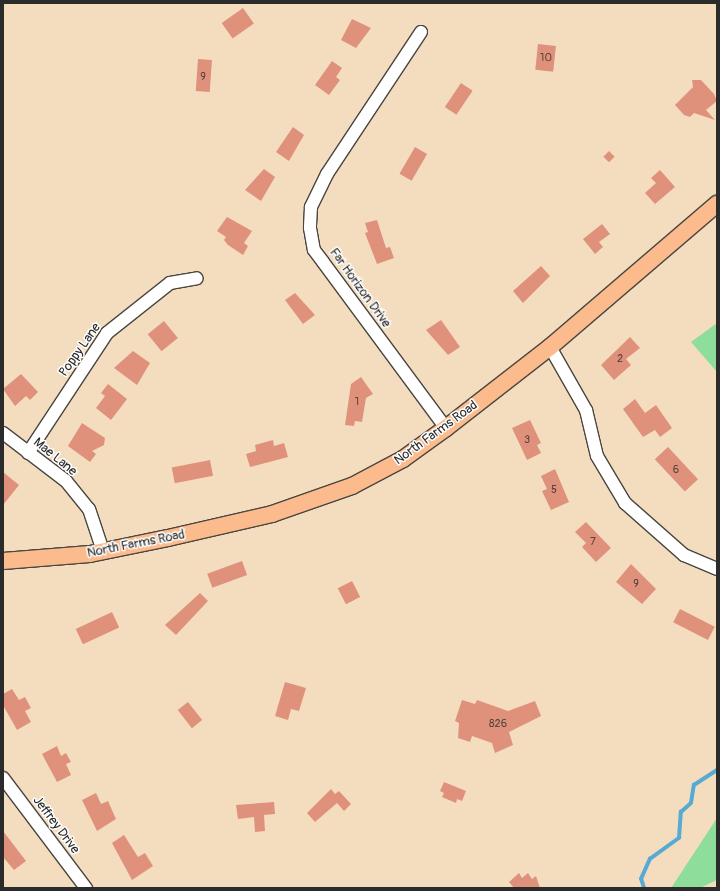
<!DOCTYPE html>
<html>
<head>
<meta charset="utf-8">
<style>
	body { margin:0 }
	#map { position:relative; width:720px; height:891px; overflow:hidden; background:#f4ddbf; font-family:Pangolin,sans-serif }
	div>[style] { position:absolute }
	.green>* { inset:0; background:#8edd9b }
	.stream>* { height:3.5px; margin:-1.75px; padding:0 1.75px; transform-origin:1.75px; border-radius:1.75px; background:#57abd3 }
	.building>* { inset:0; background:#df917c; transform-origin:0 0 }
	.roads { filter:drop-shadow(1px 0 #494641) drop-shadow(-1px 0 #494641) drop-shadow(0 1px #494641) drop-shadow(0 -1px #494641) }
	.minor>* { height:12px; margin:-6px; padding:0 6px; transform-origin:6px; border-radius:6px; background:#fff }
	.major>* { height:16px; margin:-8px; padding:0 8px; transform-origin:8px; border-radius:8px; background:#fbbb8c }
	span { translate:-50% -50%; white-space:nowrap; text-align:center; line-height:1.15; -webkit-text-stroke:3px #fff; paint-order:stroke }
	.number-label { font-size:11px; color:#58443f }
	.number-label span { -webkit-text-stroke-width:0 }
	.street-label { font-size:13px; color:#2b2b2b }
	.frame { position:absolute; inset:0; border:4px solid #2b2b2b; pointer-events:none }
</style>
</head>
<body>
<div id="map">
	<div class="green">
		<div style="clip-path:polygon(717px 323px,717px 372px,691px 342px)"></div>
		<div style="clip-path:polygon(717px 818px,717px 880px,700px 888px,671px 888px)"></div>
	</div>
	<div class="stream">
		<div style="left:644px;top:888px;width:9px;rotate:-108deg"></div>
		<div style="left:641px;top:879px;width:22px;rotate:-66deg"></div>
		<div style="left:650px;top:859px;width:36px;rotate:-36deg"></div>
		<div style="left:679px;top:838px;width:26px;rotate:-86deg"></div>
		<div style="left:681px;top:812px;width:13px;rotate:-42deg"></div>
		<div style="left:691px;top:803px;width:18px;rotate:-81deg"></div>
		<div style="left:694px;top:785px;width:27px;rotate:-33deg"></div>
	</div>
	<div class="building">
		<div style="left:243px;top:8px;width:19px;height:26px;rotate:55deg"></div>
		<div style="clip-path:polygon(352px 19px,371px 28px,356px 48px,341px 40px)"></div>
		<div style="left:538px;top:44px;width:18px;height:26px;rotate:6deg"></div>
		<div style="left:198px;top:59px;width:14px;height:32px;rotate:4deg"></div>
		<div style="clip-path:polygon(332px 61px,342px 68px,336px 77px,340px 80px,329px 95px,315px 85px)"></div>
		<div style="clip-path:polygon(692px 80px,701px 80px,714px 94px,717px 101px,706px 110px,715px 120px,694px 113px,690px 117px,684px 115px,675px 105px,693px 87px)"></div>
		<div style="left:461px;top:83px;width:14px;height:29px;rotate:34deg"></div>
		<div style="clip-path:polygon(293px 127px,304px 135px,289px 161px,276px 152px)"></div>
		<div style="left:415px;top:147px;width:14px;height:31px;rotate:30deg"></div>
		<div style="left:609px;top:151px;width:8px;height:8px;rotate:45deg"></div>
		<div style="clip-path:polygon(264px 169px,275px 177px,261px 201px,245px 190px)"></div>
		<div style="clip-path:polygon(660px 170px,675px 187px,655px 204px,645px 193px,656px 183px,651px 178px)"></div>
		<div style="clip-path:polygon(227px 217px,252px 231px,244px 243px,248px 246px,243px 255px,228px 245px,224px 240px,226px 237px,217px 231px)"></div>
		<div style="clip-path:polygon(377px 220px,386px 248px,390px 247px,394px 258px,377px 264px,365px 233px,368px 232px,365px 223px)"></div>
		<div style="clip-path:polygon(602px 224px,610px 234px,599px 242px,603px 247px,595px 254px,583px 239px)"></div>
		<div style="clip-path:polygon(541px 266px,550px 276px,523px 303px,513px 291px)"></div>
		<div style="clip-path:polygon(295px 293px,315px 315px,303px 324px,285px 300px)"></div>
		<div style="clip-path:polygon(441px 320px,460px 347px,448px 355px,426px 330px)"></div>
		<div style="left:164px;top:321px;width:22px;height:21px;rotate:51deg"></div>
		<div style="clip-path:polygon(630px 337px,640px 348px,626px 359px,631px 365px,614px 380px,601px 365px)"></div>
		<div style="clip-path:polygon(133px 351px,150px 363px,137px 385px,114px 368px)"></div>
		<div style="clip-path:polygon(21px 374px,38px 392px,30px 400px,26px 396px,15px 406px,3px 389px)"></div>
		<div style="clip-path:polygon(361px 377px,373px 394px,366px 398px,362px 422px,355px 421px,354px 426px,345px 425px,351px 384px)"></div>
		<div style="clip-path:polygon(108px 384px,127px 399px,111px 420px,96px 408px,105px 396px,101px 393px)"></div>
		<div style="clip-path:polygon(635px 399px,645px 413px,656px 405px,672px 428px,660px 437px,655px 430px,643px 437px,623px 409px)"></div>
		<div style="clip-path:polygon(530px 420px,541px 443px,537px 445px,541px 453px,527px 460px,512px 428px)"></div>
		<div style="clip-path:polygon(82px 423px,105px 438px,104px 445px,92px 451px,96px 454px,90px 462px,68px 446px)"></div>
		<div style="clip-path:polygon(273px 440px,274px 446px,284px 443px,288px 457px,250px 467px,246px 454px,256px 451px,255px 445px)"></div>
		<div style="left:668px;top:447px;width:44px;height:18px;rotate:47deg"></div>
		<div style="left:210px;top:460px;width:16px;height:39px;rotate:79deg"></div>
		<div style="clip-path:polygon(555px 469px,569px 502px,551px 510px,542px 491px,547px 489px,541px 476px)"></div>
		<div style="clip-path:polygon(3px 472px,19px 485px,3px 505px)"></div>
		<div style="clip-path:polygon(586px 522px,611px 548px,596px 562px,582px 547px,586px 543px,575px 532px)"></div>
		<div style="left:242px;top:561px;width:15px;height:37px;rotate:70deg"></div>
		<div style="clip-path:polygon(631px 564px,656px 589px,642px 604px,616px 582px)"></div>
		<div style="left:352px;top:581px;width:18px;height:16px;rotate:63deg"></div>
		<div style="clip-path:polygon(200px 593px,208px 601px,176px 635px,165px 625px)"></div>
		<div style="left:680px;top:609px;width:39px;height:15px;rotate:27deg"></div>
		<div style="left:112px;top:612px;width:17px;height:40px;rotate:65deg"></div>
		<div style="clip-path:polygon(285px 682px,306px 688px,299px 711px,291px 709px,288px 720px,275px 716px)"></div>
		<div style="clip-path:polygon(12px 689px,19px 700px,25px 697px,31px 708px,25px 711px,31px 722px,17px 730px,3px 705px,3px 694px)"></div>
		<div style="clip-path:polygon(462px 700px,475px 704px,477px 700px,508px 711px,535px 701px,541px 716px,509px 732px,513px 745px,495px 753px,492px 743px,472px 736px,470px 742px,458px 738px,459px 723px,455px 721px)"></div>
		<div style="left:188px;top:702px;width:23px;height:13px;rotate:52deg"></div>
		<div style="clip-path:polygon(57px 746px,61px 756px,66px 753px,71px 762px,66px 764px,71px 775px,57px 782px,42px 754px)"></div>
		<div style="clip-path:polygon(444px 782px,466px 791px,462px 801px,457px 799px,456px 803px,442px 797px,444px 793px,440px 791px)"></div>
		<div style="clip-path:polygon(331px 789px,335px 794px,339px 791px,351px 804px,344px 811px,337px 803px,315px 822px,307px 813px)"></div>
		<div style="clip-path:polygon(96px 793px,101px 804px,108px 801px,116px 819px,97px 831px,82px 800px)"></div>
		<div style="clip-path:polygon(274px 802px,275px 814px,264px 815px,265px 831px,255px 832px,254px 817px,238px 819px,236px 805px)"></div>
		<div style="clip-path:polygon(3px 831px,26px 861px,14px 870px,3px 857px)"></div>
		<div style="clip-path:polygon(124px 835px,138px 857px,145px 853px,153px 866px,132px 880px,112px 843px)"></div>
		<div style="clip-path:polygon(519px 873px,522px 878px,528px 873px,532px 879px,536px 876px,540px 888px,514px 888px,509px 882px)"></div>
	</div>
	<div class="roads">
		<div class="minor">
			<div style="left:421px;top:32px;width:170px;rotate:123.5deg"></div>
			<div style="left:327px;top:174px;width:37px;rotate:116deg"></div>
			<div style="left:311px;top:207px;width:21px;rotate:93deg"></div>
			<div style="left:310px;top:228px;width:22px;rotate:80deg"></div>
			<div style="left:314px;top:250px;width:15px;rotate:53deg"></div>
			<div style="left:323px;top:262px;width:207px;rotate:53.5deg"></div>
			<div style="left:550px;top:347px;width:73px;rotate:60.3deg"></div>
			<div style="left:586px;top:410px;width:47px;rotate:76.6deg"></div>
			<div style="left:597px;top:456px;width:55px;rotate:59.2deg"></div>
			<div style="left:625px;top:503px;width:79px;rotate:41.4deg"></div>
			<div style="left:684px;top:555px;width:36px;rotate:23deg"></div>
			<div style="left:3px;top:433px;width:79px;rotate:37.3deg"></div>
			<div style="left:66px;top:481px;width:36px;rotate:51deg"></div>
			<div style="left:89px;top:509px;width:44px;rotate:71.6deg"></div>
			<div style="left:28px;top:453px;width:144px;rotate:-56.6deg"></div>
			<div style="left:107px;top:333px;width:80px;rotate:-38.4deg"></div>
			<div style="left:170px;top:283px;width:27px;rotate:-10deg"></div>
			<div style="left:3px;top:778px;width:138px;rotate:53deg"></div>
		</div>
		<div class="major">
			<div style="left:3px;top:561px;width:87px;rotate:-4.6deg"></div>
			<div style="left:90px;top:554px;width:80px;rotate:-11.6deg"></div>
			<div style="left:168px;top:538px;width:107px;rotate:-13deg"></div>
			<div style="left:272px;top:514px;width:85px;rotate:-19.3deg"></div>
			<div style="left:352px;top:486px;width:58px;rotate:-27.9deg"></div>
			<div style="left:403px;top:459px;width:53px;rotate:-35.8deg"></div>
			<div style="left:446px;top:428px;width:132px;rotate:-37.9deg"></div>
			<div style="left:550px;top:347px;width:220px;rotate:-40.6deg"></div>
		</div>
	</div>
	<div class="number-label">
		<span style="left:546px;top:58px">10</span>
		<span style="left:203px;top:77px">9</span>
		<span style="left:620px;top:359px">2</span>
		<span style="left:357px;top:402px">1</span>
		<span style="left:527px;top:440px">3</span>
		<span style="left:676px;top:470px">6</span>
		<span style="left:554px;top:490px">5</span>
		<span style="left:593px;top:542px">7</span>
		<span style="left:636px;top:584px">9</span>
		<span style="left:498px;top:724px">826</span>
	</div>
	<div class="street-label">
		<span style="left:360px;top:288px;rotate:54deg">Far Horizon Drive</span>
		<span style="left:80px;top:350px;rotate:-55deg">Poppy Lane</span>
		<span style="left:436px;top:433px;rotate:-36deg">North Farms Road</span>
		<span style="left:55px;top:457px;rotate:39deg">Mae Lane</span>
		<span style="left:136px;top:544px;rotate:-11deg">North Farms Road</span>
		<span style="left:56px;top:825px;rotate:53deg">Jeffrey Drive</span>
	</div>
	<div class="frame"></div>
</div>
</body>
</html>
